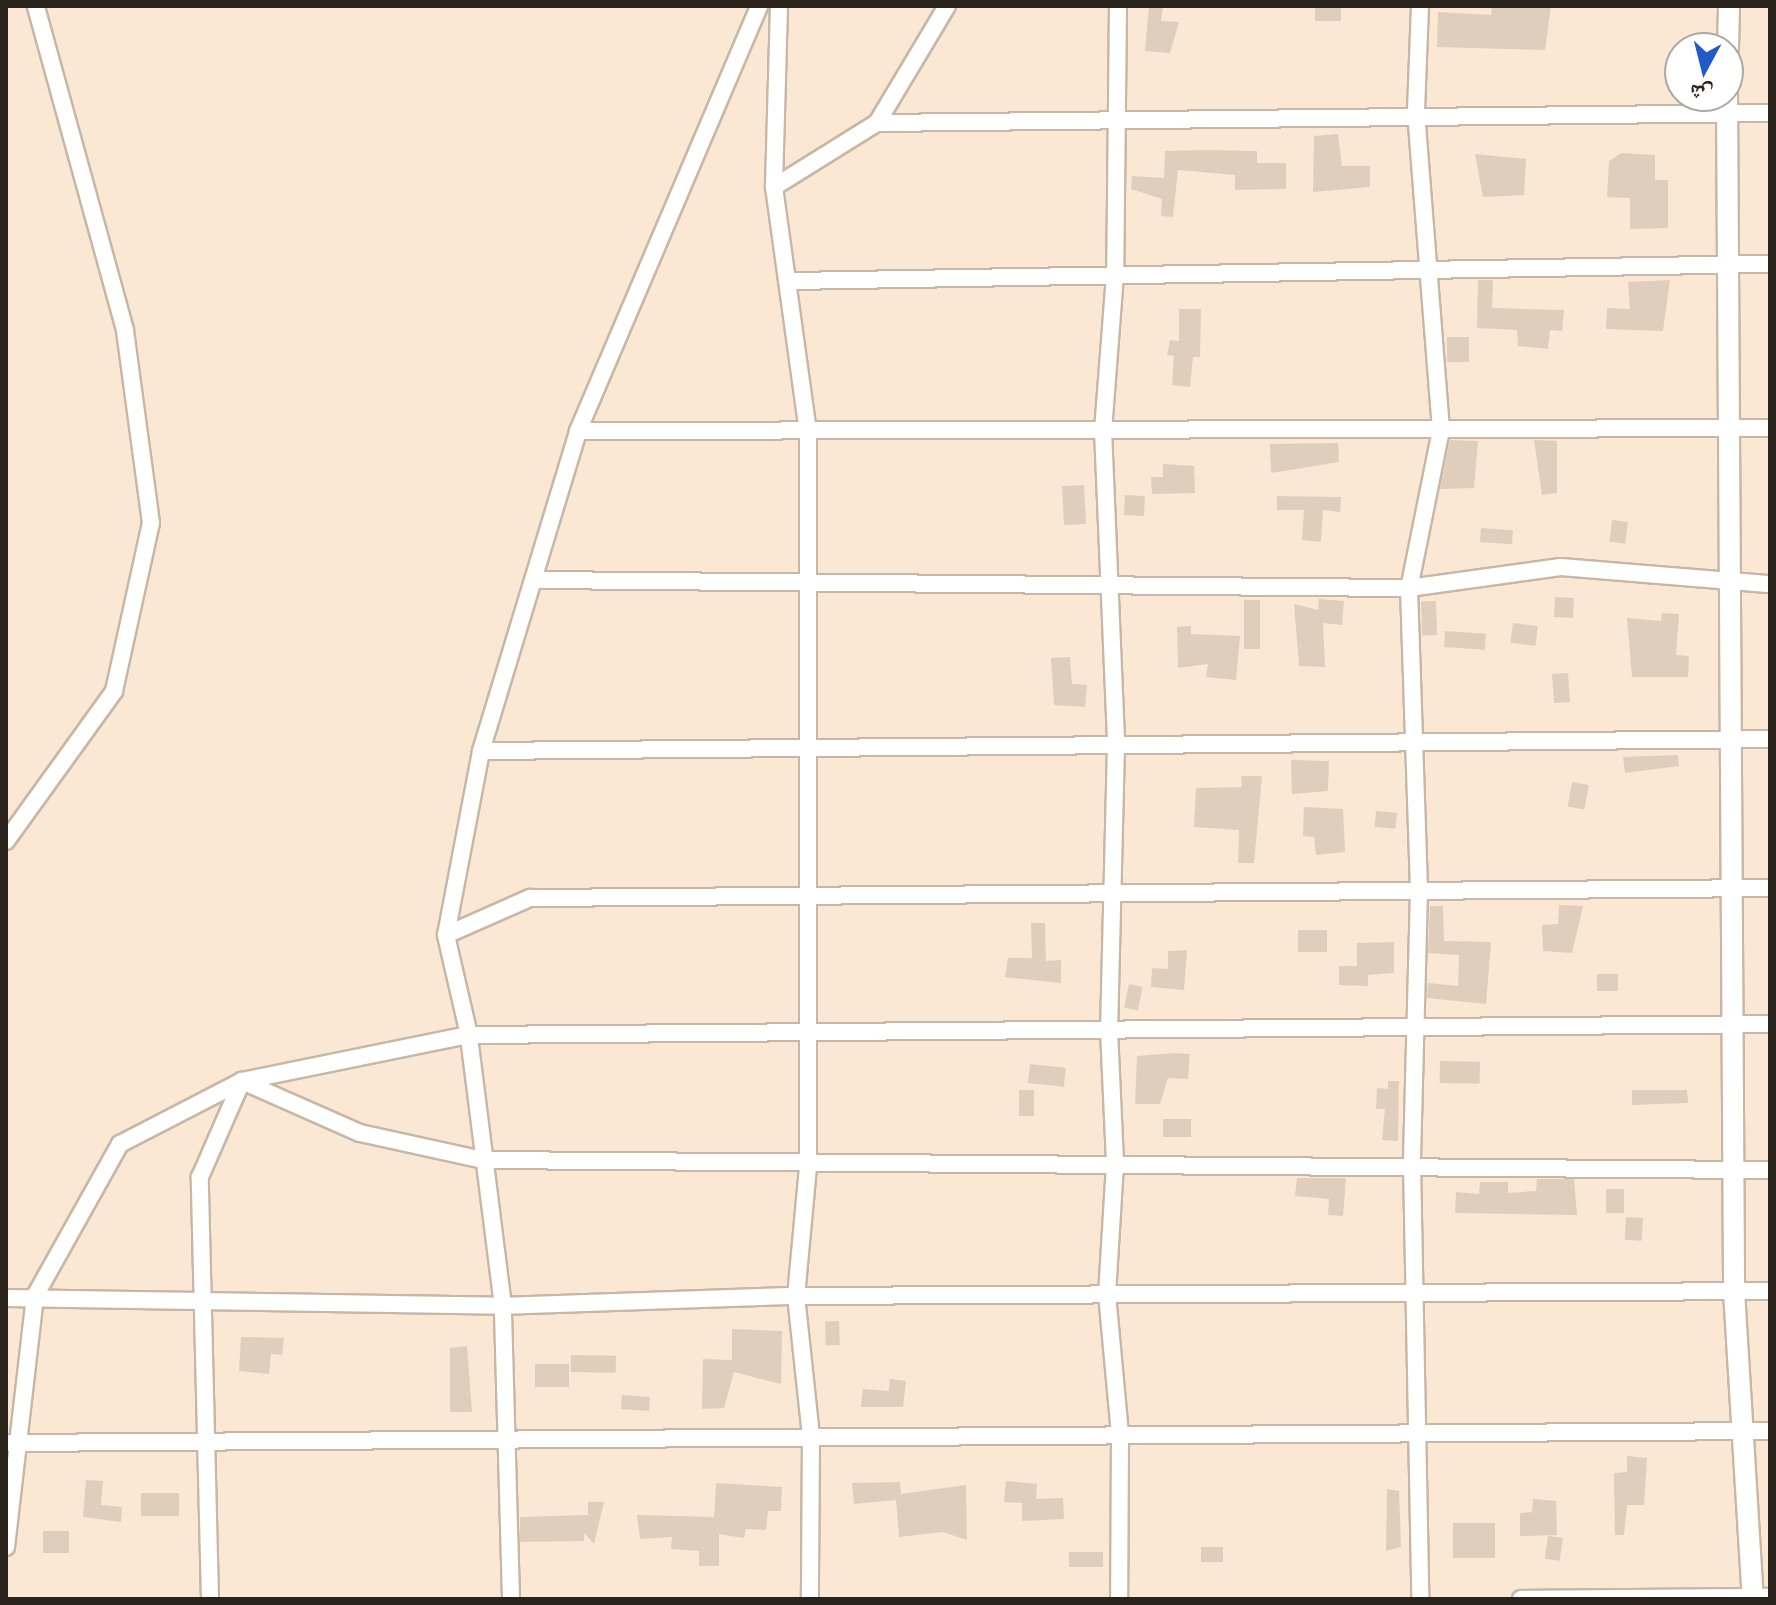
<!DOCTYPE html>
<html>
<head>
<meta charset="utf-8">
<style>
	body { margin:0 }
	#map { position:relative; width:1776px; height:1605px; overflow:hidden; background:#fae8d5; font-family:Mulish,"Noto Naskh Arabic",sans-serif }
	div>[style] { position:absolute }
	.building>* { inset:0; background:#dfcebb; transform-origin:0 0 }
	.roads { filter:drop-shadow(2px 0 #c7b7a4) drop-shadow(-2px 0 #c7b7a4) drop-shadow(0 2px #c7b7a4) drop-shadow(0 -2px #c7b7a4) }
	.minor>* { height:16px; margin:-8px; padding:0 8px; transform-origin:8px; border-radius:8px; background:#fff }
	.tertiary>* { height:20px; margin:-10px; padding:0 10px; transform-origin:10px; border-radius:10px; background:#fff }
	span { translate:-50% -50%; white-space:nowrap; text-align:center; line-height:1.15; -webkit-text-stroke:8px #fff; paint-order:stroke }
	.frame { position:absolute; inset:0; border:8px solid #2a241d; pointer-events:none }
	.north { position:absolute; left:1664px; top:32px; width:80px; height:80px; box-sizing:border-box; background:#fff; border:2px solid #aaa7a5; border-radius:50%; rotate:187deg; font-size:22px; font-weight:700; line-height:32px; text-align:center; color:#2a241d }
	.north::after { content:''; display:block; margin:auto; width:28px; height:36px; background:#245ac7; clip-path:polygon(50% 0,100% 100%,50% 72%,0 100%) }
</style>
</head>
<body>
<div id="map">
	<div class="building">
		<div style="clip-path:polygon(1149px 6px,1163px 6px,1161px 21px,1179px 22px,1170px 53px,1145px 51px)"></div>
		<div style="left:1315px;top:6px;width:26px;height:15px"></div>
		<div style="clip-path:polygon(1492px 6px,1551px 6px,1545px 50px,1437px 47px,1438px 12px,1491px 15px)"></div>
		<div style="clip-path:polygon(1338px 134px,1342px 166px,1370px 166px,1370px 187px,1313px 192px,1314px 136px)"></div>
		<div style="clip-path:polygon(1205px 150px,1257px 151px,1257px 163px,1286px 163px,1286px 189px,1235px 190px,1235px 175px,1178px 170px,1173px 217px,1161px 216px,1162px 199px,1131px 189px,1132px 176px,1164px 178px,1165px 151px)"></div>
		<div style="clip-path:polygon(1621px 153px,1655px 155px,1655px 180px,1668px 180px,1668px 228px,1630px 229px,1630px 198px,1607px 197px,1609px 161px)"></div>
		<div style="clip-path:polygon(1475px 154px,1526px 159px,1524px 195px,1483px 197px)"></div>
		<div style="clip-path:polygon(1478px 280px,1493px 280px,1492px 308px,1564px 310px,1562px 331px,1550px 330px,1548px 349px,1518px 346px,1517px 330px,1477px 328px)"></div>
		<div style="clip-path:polygon(1670px 280px,1663px 331px,1606px 329px,1607px 308px,1630px 309px,1628px 282px)"></div>
		<div style="clip-path:polygon(1179px 309px,1201px 309px,1200px 357px,1193px 357px,1190px 387px,1172px 385px,1174px 356px,1167px 355px,1170px 340px,1179px 341px)"></div>
		<div style="left:1447px;top:337px;width:22px;height:25px"></div>
		<div style="clip-path:polygon(1450px 440px,1478px 441px,1474px 488px,1440px 489px)"></div>
		<div style="clip-path:polygon(1534px 440px,1557px 441px,1557px 493px,1542px 495px)"></div>
		<div style="clip-path:polygon(1338px 443px,1339px 462px,1271px 473px,1270px 444px)"></div>
		<div style="clip-path:polygon(1163px 464px,1194px 466px,1195px 493px,1152px 494px,1151px 477px,1163px 477px)"></div>
		<div style="left:1084px;top:485px;width:39px;height:22px;rotate:87deg"></div>
		<div style="left:1125px;top:495px;width:20px;height:20px;rotate:3deg"></div>
		<div style="clip-path:polygon(1277px 496px,1341px 497px,1340px 512px,1323px 510px,1321px 542px,1302px 540px,1304px 510px,1277px 510px)"></div>
		<div style="left:1612px;top:520px;width:16px;height:22px;rotate:7deg"></div>
		<div style="left:1481px;top:528px;width:32px;height:14px;rotate:4deg"></div>
		<div style="left:1555px;top:597px;width:19px;height:20px;rotate:3deg"></div>
		<div style="clip-path:polygon(1319px 599px,1344px 601px,1342px 625px,1323px 623px,1325px 667px,1299px 666px,1294px 604px,1318px 610px)"></div>
		<div style="left:1244px;top:600px;width:16px;height:49px"></div>
		<div style="left:1436px;top:601px;width:34px;height:15px;rotate:88deg"></div>
		<div style="clip-path:polygon(1662px 613px,1679px 614px,1676px 655px,1689px 656px,1688px 677px,1632px 677px,1627px 618px,1661px 621px)"></div>
		<div style="left:1513px;top:623px;width:25px;height:20px;rotate:7deg"></div>
		<div style="clip-path:polygon(1191px 626px,1191px 634px,1240px 636px,1236px 680px,1206px 677px,1208px 664px,1178px 668px,1177px 627px)"></div>
		<div style="left:1445px;top:631px;width:41px;height:16px;rotate:4deg"></div>
		<div style="clip-path:polygon(1070px 657px,1072px 684px,1087px 685px,1085px 707px,1054px 705px,1051px 658px)"></div>
		<div style="left:1568px;top:673px;width:29px;height:16px;rotate:86deg"></div>
		<div style="clip-path:polygon(1678px 755px,1679px 766px,1625px 773px,1623px 757px)"></div>
		<div style="clip-path:polygon(1291px 760px,1329px 761px,1328px 791px,1292px 794px)"></div>
		<div style="clip-path:polygon(1241px 776px,1262px 776px,1254px 863px,1238px 863px,1239px 830px,1194px 827px,1196px 788px,1242px 787px)"></div>
		<div style="left:1572px;top:782px;width:17px;height:25px;rotate:10deg"></div>
		<div style="clip-path:polygon(1304px 807px,1343px 809px,1345px 852px,1316px 855px,1314px 837px,1303px 836px)"></div>
		<div style="left:1376px;top:811px;width:21px;height:16px;rotate:5deg"></div>
		<div style="clip-path:polygon(1559px 905px,1583px 906px,1572px 953px,1543px 951px,1542px 925px,1558px 924px)"></div>
		<div style="clip-path:polygon(1430px 906px,1443px 906px,1444px 941px,1491px 942px,1486px 1004px,1427px 998px,1428px 983px,1458px 986px,1459px 955px,1428px 953px)"></div>
		<div style="clip-path:polygon(1031px 923px,1045px 923px,1046px 961px,1061px 960px,1061px 983px,1005px 977px,1008px 958px,1032px 958px)"></div>
		<div style="left:1327px;top:930px;width:22px;height:29px;rotate:90deg"></div>
		<div style="clip-path:polygon(1394px 942px,1394px 973px,1368px 975px,1368px 986px,1339px 985px,1339px 966px,1357px 966px,1357px 943px)"></div>
		<div style="clip-path:polygon(1187px 950px,1184px 990px,1151px 987px,1152px 968px,1168px 969px,1168px 951px)"></div>
		<div style="left:1597px;top:974px;width:21px;height:17px"></div>
		<div style="left:1129px;top:984px;width:14px;height:24px;rotate:12deg"></div>
		<div style="clip-path:polygon(1175px 1053px,1190px 1054px,1188px 1079px,1168px 1078px,1160px 1104px,1135px 1104px,1137px 1056px)"></div>
		<div style="left:1440px;top:1061px;width:40px;height:22px;rotate:1deg"></div>
		<div style="left:1030px;top:1064px;width:36px;height:19px;rotate:6deg"></div>
		<div style="clip-path:polygon(1388px 1081px,1399px 1081px,1398px 1141px,1382px 1140px,1385px 1109px,1376px 1109px,1377px 1088px,1388px 1089px)"></div>
		<div style="left:1034px;top:1090px;width:26px;height:15px;rotate:90deg"></div>
		<div style="clip-path:polygon(1632px 1090px,1687px 1090px,1688px 1103px,1632px 1105px)"></div>
		<div style="left:1163px;top:1119px;width:28px;height:18px"></div>
		<div style="clip-path:polygon(1297px 1178px,1346px 1178px,1343px 1216px,1328px 1215px,1329px 1199px,1295px 1196px)"></div>
		<div style="clip-path:polygon(1537px 1179px,1574px 1179px,1577px 1215px,1455px 1213px,1456px 1192px,1479px 1194px,1480px 1182px,1508px 1182px,1508px 1193px,1536px 1191px)"></div>
		<div style="left:1624px;top:1189px;width:24px;height:18px;rotate:90deg"></div>
		<div style="left:1626px;top:1217px;width:17px;height:23px;rotate:3deg"></div>
		<div style="left:839px;top:1321px;width:24px;height:14px;rotate:88deg"></div>
		<div style="clip-path:polygon(732px 1329px,782px 1331px,781px 1384px,734px 1372px,724px 1408px,702px 1409px,703px 1359px,732px 1360px)"></div>
		<div style="clip-path:polygon(241px 1337px,284px 1338px,282px 1355px,271px 1354px,269px 1374px,239px 1371px)"></div>
		<div style="clip-path:polygon(467px 1346px,472px 1412px,450px 1412px,450px 1348px)"></div>
		<div style="left:571px;top:1355px;width:45px;height:17px;rotate:1deg"></div>
		<div style="left:535px;top:1364px;width:34px;height:23px"></div>
		<div style="clip-path:polygon(890px 1379px,906px 1381px,903px 1407px,861px 1407px,863px 1389px,889px 1391px)"></div>
		<div style="left:622px;top:1395px;width:28px;height:14px;rotate:4deg"></div>
		<div style="clip-path:polygon(1627px 1456px,1647px 1458px,1644px 1505px,1627px 1505px,1624px 1535px,1615px 1535px,1614px 1473px,1627px 1472px)"></div>
		<div style="clip-path:polygon(86px 1480px,103px 1481px,101px 1505px,122px 1507px,121px 1522px,83px 1517px)"></div>
		<div style="clip-path:polygon(1006px 1481px,1037px 1484px,1036px 1499px,1063px 1498px,1064px 1519px,1022px 1521px,1022px 1503px,1004px 1502px)"></div>
		<div style="clip-path:polygon(900px 1482px,901px 1494px,966px 1485px,967px 1540px,943px 1532px,899px 1537px,896px 1500px,854px 1504px,852px 1483px)"></div>
		<div style="clip-path:polygon(716px 1483px,782px 1487px,781px 1511px,768px 1511px,766px 1530px,746px 1529px,744px 1538px,719px 1534px,719px 1566px,699px 1566px,699px 1551px,671px 1549px,672px 1537px,640px 1539px,637px 1515px,714px 1517px)"></div>
		<div style="clip-path:polygon(1387px 1489px,1399px 1491px,1401px 1547px,1386px 1551px)"></div>
		<div style="left:179px;top:1493px;width:23px;height:38px;rotate:90deg"></div>
		<div style="clip-path:polygon(1533px 1499px,1556px 1501px,1557px 1535px,1520px 1536px,1520px 1513px,1532px 1512px)"></div>
		<div style="clip-path:polygon(588px 1502px,604px 1502px,594px 1544px,584px 1533px,584px 1541px,520px 1542px,520px 1517px,588px 1515px)"></div>
		<div style="left:1453px;top:1523px;width:42px;height:35px"></div>
		<div style="left:43px;top:1531px;width:26px;height:22px"></div>
		<div style="left:1548px;top:1536px;width:15px;height:23px;rotate:8deg"></div>
		<div style="left:1201px;top:1547px;width:22px;height:15px"></div>
		<div style="left:1069px;top:1552px;width:34px;height:15px"></div>
	</div>
	<div class="roads">
		<div class="minor">
			<div style="left:779px;top:6px;width:181px;rotate:91.6deg"></div>
			<div style="left:774px;top:187px;width:246px;rotate:82.1deg"></div>
			<div style="left:808px;top:431px;width:736px;rotate:90deg"></div>
			<div style="left:808px;top:1167px;width:130px;rotate:95.3deg"></div>
			<div style="left:796px;top:1296px;width:141px;rotate:83.9deg"></div>
			<div style="left:811px;top:1436px;width:163px;rotate:90.4deg"></div>
			<div style="left:1118px;top:6px;width:269px;rotate:90.6deg"></div>
			<div style="left:1115px;top:275px;width:155px;rotate:94.4deg"></div>
			<div style="left:1103px;top:430px;width:315px;rotate:87.6deg"></div>
			<div style="left:1116px;top:745px;width:285px;rotate:91.4deg"></div>
			<div style="left:1109px;top:1030px;width:134px;rotate:87.4deg"></div>
			<div style="left:1115px;top:1164px;width:130px;rotate:93.5deg"></div>
			<div style="left:1107px;top:1294px;width:142px;rotate:84.7deg"></div>
			<div style="left:1120px;top:1435px;width:164px;rotate:90.3deg"></div>
			<div style="left:1420px;top:6px;width:106px;rotate:92.2deg"></div>
			<div style="left:1416px;top:112px;width:319px;rotate:85.5deg"></div>
			<div style="left:1441px;top:430px;width:161px;rotate:101.4deg"></div>
			<div style="left:1409px;top:588px;width:303px;rotate:88.1deg"></div>
			<div style="left:1419px;top:891px;width:272px;rotate:91.5deg"></div>
			<div style="left:1412px;top:1163px;width:436px;rotate:88.9deg"></div>
			<div style="left:877px;top:123px;width:136px;rotate:-59.1deg"></div>
			<div style="left:774px;top:187px;width:121px;rotate:-31.9deg"></div>
			<div style="left:877px;top:123px;width:893px;rotate:-0.64deg"></div>
			<div style="left:792px;top:281px;width:978px;rotate:-1deg"></div>
			<div style="left:578px;top:431px;width:1192px;rotate:-0.14deg"></div>
			<div style="left:537px;top:580px;width:872px;rotate:0.53deg"></div>
			<div style="left:1409px;top:588px;width:153px;rotate:-7.9deg"></div>
			<div style="left:1561px;top:567px;width:210px;rotate:4.7deg"></div>
			<div style="left:481px;top:751px;width:1289px;rotate:-0.53deg"></div>
			<div style="left:6px;top:841px;width:185px;rotate:-54.2deg"></div>
			<div style="left:114px;top:691px;width:172px;rotate:-77.6deg"></div>
			<div style="left:151px;top:523px;width:195px;rotate:-97.7deg"></div>
			<div style="left:125px;top:330px;width:336px;rotate:-105.4deg"></div>
			<div style="left:446px;top:935px;width:92px;rotate:-23.8deg"></div>
			<div style="left:530px;top:898px;width:1240px;rotate:-0.46deg"></div>
			<div style="left:6px;top:1298px;width:497px;rotate:0.9deg"></div>
			<div style="left:503px;top:1306px;width:293px;rotate:-2deg"></div>
			<div style="left:796px;top:1296px;width:974px;rotate:-0.29deg"></div>
			<div style="left:6px;top:1443px;width:1764px;rotate:-0.39deg"></div>
			<div style="left:6px;top:1547px;width:253px;rotate:-83.4deg"></div>
			<div style="left:35px;top:1296px;width:174px;rotate:-60.8deg"></div>
			<div style="left:120px;top:1144px;width:137px;rotate:-27.3deg"></div>
			<div style="left:242px;top:1081px;width:129px;rotate:23.8deg"></div>
			<div style="left:360px;top:1133px;width:126px;rotate:12.4deg"></div>
			<div style="left:483px;top:1160px;width:1287px;rotate:0.45deg"></div>
			<div style="left:210px;top:1599px;width:422px;rotate:-91.4deg"></div>
			<div style="left:200px;top:1177px;width:105px;rotate:-66.4deg"></div>
			<div style="left:242px;top:1081px;width:232px;rotate:-11.5deg"></div>
			<div style="left:469px;top:1035px;width:1301px;rotate:-0.48deg"></div>
			<div style="left:511px;top:1599px;width:293px;rotate:-91.6deg"></div>
			<div style="left:503px;top:1306px;width:273px;rotate:-97.2deg"></div>
			<div style="left:469px;top:1035px;width:103px;rotate:-103deg"></div>
			<div style="left:446px;top:935px;width:187px;rotate:-79.2deg"></div>
			<div style="left:481px;top:751px;width:334px;rotate:-73.1deg"></div>
			<div style="left:578px;top:431px;width:462px;rotate:-66.9deg"></div>
			<div style="left:1521px;top:1599px;width:249px;rotate:-0.5deg"></div>
		</div>
		<div class="tertiary">
			<div style="left:1728px;top:48px;width:42px;rotate:-88.6deg"></div>
			<div style="left:1727px;top:96px;width:1195px;rotate:89.66deg"></div>
			<div style="left:1734px;top:1291px;width:309px;rotate:86.5deg"></div>
		</div>
	</div>
	<div class="frame"></div>
	<div class="north">ش</div>
</div>
</body>
</html>
